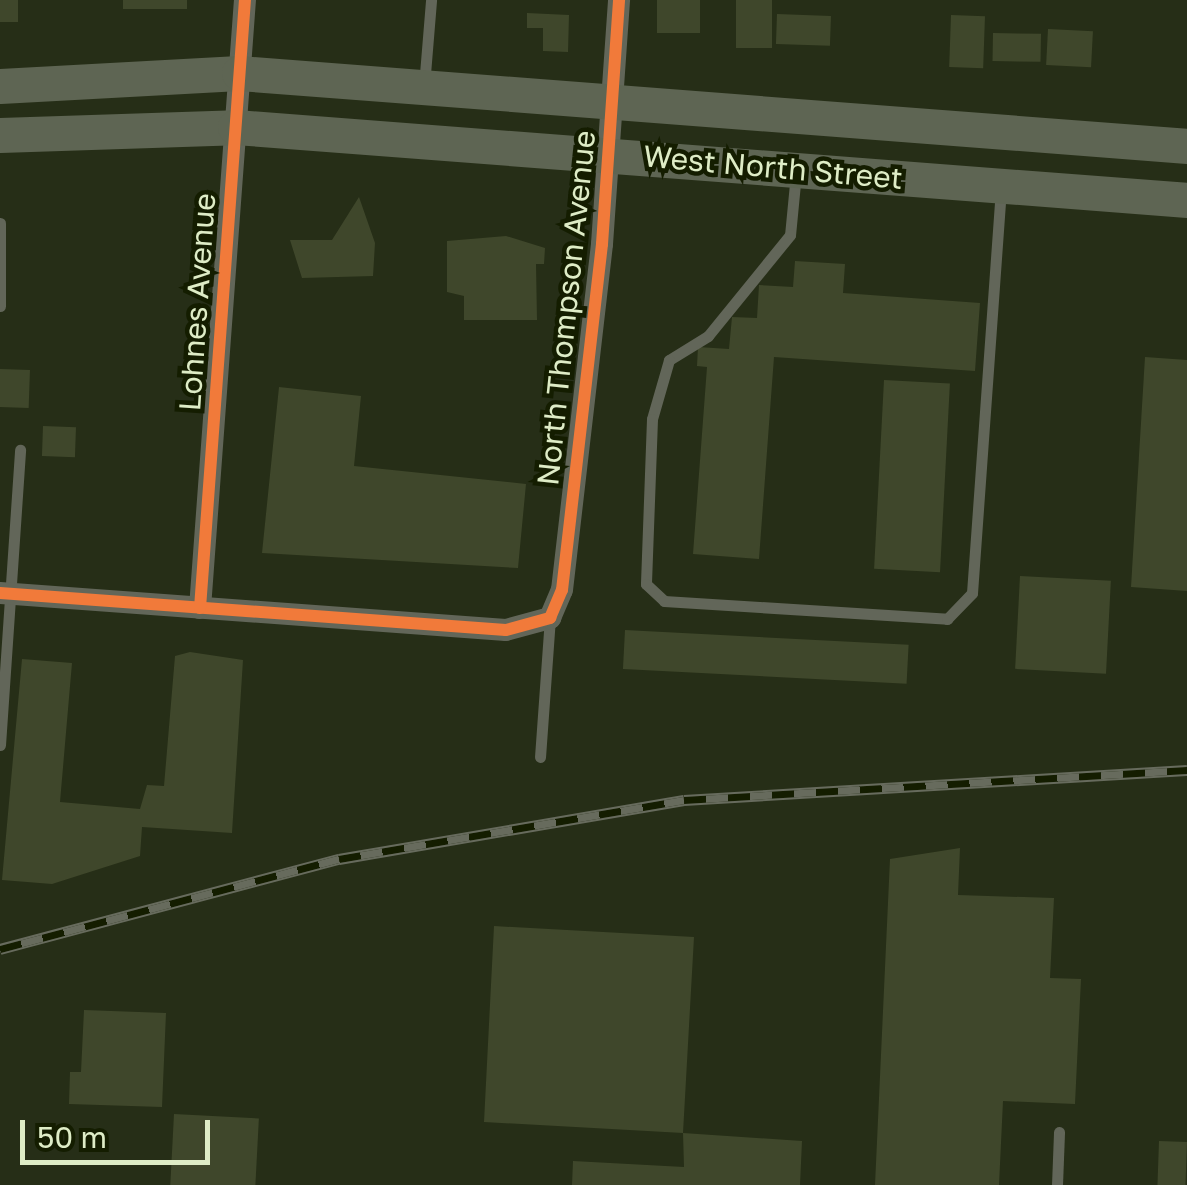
<!DOCTYPE html>
<html>
<head>
<meta charset="utf-8">
<style>
	body { margin:0 }
	#map { position:relative; width:1187px; height:1185px; overflow:hidden; background:#262e17; font-family:"Golos Text",sans-serif }
	div>[style] { position:absolute }
	.building>* { inset:0; background:#3f472b; transform-origin:0 0 }
	.lane>* { height:11px; margin:-5.5px; padding:0 5.5px; transform-origin:5.5px; border-radius:5.5px; background:#626659 }
	.street>* { height:22px; margin:-11px; padding:0 11px; transform-origin:11px; border-radius:11px; background:#626659 }
	.primary>* { height:35px; margin:-17.5px; padding:0 17.5px; transform-origin:17.5px; border-radius:17.5px; background:#5e6553 }
	.rail>* { height:11px; margin-top:-5.5px; transform-origin:0; background:repeating-linear-gradient(90deg,#141d00 0 22px,#676b5d 0 44px); box-sizing:border-box; border-block:2px solid #676b5d }
	.cycleway>* { height:12px; margin:-6px; padding:0 6px; transform-origin:6px; border-radius:6px; background:#f17a3a }
	span { translate:-50% -50%; white-space:nowrap; text-align:center; line-height:1.15; -webkit-text-stroke:9px #141d00; paint-order:stroke }
	.street-label { font-size:30px; color:#deecc6 }
	.scale { position:absolute; left:20px; top:1120px; width:190px; height:45px; box-sizing:border-box; border:5px solid #deecc6; border-top:0; padding-left:12px; font-size:30px; line-height:35px; white-space:nowrap; color:#deecc6; -webkit-text-stroke:8px #141d00; paint-order:stroke }
</style>
</head>
<body>
<div id="map">
	<div class="building">
		<div style="left:0;top:0;width:18px;height:22px"></div>
		<div style="left:123px;top:0;width:64px;height:9px"></div>
		<div style="left:657px;top:0;width:43px;height:33px"></div>
		<div style="left:736px;top:0;width:36px;height:48px"></div>
		<div style="clip-path:polygon(527px 13px,569px 15px,568px 52px,543px 51px,543px 28px,527px 28px)"></div>
		<div style="left:777px;top:14px;width:54px;height:30px;rotate:2deg"></div>
		<div style="left:951px;top:15px;width:34px;height:52px;rotate:2deg"></div>
		<div style="left:1048px;top:29px;width:45px;height:36px;rotate:3deg"></div>
		<div style="left:993px;top:33px;width:48px;height:28px;rotate:1deg"></div>
		<div style="clip-path:polygon(359px 197px,375px 243px,373px 276px,302px 278px,290px 240px,332px 240px)"></div>
		<div style="clip-path:polygon(506px 236px,545px 248px,544px 264px,536px 264px,537px 320px,464px 320px,464px 296px,447px 292px,447px 241px)"></div>
		<div style="clip-path:polygon(795px 261px,845px 264px,843px 293px,980px 303px,975px 371px,774px 357px,759px 559px,693px 554px,707px 367px,697px 366px,698px 347px,729px 349px,732px 317px,757px 318px,759px 285px,793px 287px)"></div>
		<div style="clip-path:polygon(1145px 357px,1187px 360px,1187px 591px,1131px 587px)"></div>
		<div style="left:0;top:369px;width:30px;height:38px;rotate:2deg"></div>
		<div style="left:884px;top:380px;width:66px;height:189px;rotate:3deg"></div>
		<div style="clip-path:polygon(279px 387px,361px 396px,354px 466px,526px 484px,518px 568px,262px 553px)"></div>
		<div style="left:43px;top:426px;width:33px;height:30px;rotate:2deg"></div>
		<div style="left:1020px;top:576px;width:91px;height:93px;rotate:3deg"></div>
		<div style="left:625px;top:630px;width:284px;height:39px;rotate:3deg"></div>
		<div style="clip-path:polygon(190px 652px,243px 660px,232px 833px,142px 827px,140px 856px,52px 884px,2px 880px,22px 659px,72px 663px,60px 802px,140px 809px,147px 785px,164px 786px,175px 656px)"></div>
		<div style="clip-path:polygon(960px 848px,958px 895px,1054px 898px,1050px 978px,1081px 979px,1075px 1104px,1003px 1101px,999px 1185px,875px 1185px,890px 859px)"></div>
		<div style="clip-path:polygon(494px 926px,694px 937px,683px 1133px,802px 1141px,800px 1185px,572px 1185px,573px 1161px,684px 1167px,683px 1133px,484px 1122px)"></div>
		<div style="clip-path:polygon(84px 1010px,166px 1013px,162px 1107px,69px 1104px,70px 1072px,81px 1072px)"></div>
		<div style="left:174px;top:1114px;width:85px;height:71px;rotate:3deg"></div>
		<div style="left:1159px;top:1141px;width:28px;height:44px;rotate:2deg"></div>
	</div>
	<div class="lane">
		<div style="left:424px;top:86px;width:86px;rotate:-85.3deg"></div>
		<div style="left:796px;top:173px;width:62px;rotate:95.5deg"></div>
		<div style="left:790px;top:235px;width:130px;rotate:129.1deg"></div>
		<div style="left:708px;top:336px;width:46px;rotate:148.4deg"></div>
		<div style="left:669px;top:360px;width:61px;rotate:106.1deg"></div>
		<div style="left:652px;top:419px;width:165px;rotate:92.1deg"></div>
		<div style="left:646px;top:584px;width:25px;rotate:43deg"></div>
		<div style="left:664px;top:601px;width:284px;rotate:3.6deg"></div>
		<div style="left:947px;top:619px;width:36px;rotate:-46deg"></div>
		<div style="left:972px;top:593px;width:403px;rotate:-85.9deg"></div>
		<div style="left:0;top:223px;width:83px;rotate:90deg"></div>
		<div style="left:0;top:745px;width:296px;rotate:-86.1deg"></div>
		<div style="left:540px;top:757px;width:139px;rotate:-85.9deg"></div>
		<div style="left:1057px;top:1185px;width:53px;rotate:-87.8deg"></div>
	</div>
	<div class="street">
		<div style="left:0;top:593px;width:507px;rotate:4.18deg"></div>
		<div style="left:506px;top:630px;width:46px;rotate:-15.3deg"></div>
		<div style="left:550px;top:618px;width:30px;rotate:-67deg"></div>
		<div style="left:562px;top:590px;width:348px;rotate:-83.4deg"></div>
		<div style="left:602px;top:244px;width:245px;rotate:-86deg"></div>
		<div style="left:200px;top:608px;width:610px;rotate:-85.77deg"></div>
	</div>
	<div class="primary">
		<div style="left:0;top:86px;width:239px;rotate:-3.1deg"></div>
		<div style="left:239px;top:73px;width:951px;rotate:4.4deg"></div>
		<div style="left:0;top:135px;width:235px;rotate:-1.9deg"></div>
		<div style="left:235px;top:127px;width:955px;rotate:4.38deg"></div>
	</div>
	<div class="rail">
		<div style="left:0;top:949px;width:351px;rotate:-14.9deg"></div>
		<div style="left:339px;top:859px;width:350px;rotate:-9.7deg"></div>
		<div style="left:684px;top:800px;width:504px;rotate:-3.41deg"></div>
	</div>
	<div class="cycleway">
		<div style="left:0;top:593px;width:507px;rotate:4.18deg"></div>
		<div style="left:506px;top:630px;width:46px;rotate:-15.3deg"></div>
		<div style="left:550px;top:618px;width:30px;rotate:-67deg"></div>
		<div style="left:562px;top:590px;width:348px;rotate:-83.4deg"></div>
		<div style="left:602px;top:244px;width:245px;rotate:-86deg"></div>
		<div style="left:200px;top:608px;width:610px;rotate:-85.77deg"></div>
	</div>
	<div class="street-label">
		<span style="left:773px;top:167px;rotate:5deg">West North Street</span>
		<span style="left:197px;top:302px;rotate:-86deg">Lohnes Avenue</span>
		<span style="left:566px;top:308px;rotate:-84deg">North Thompson Avenue</span>
	</div>
	<div class="scale">50 m</div>
</div>
</body>
</html>
